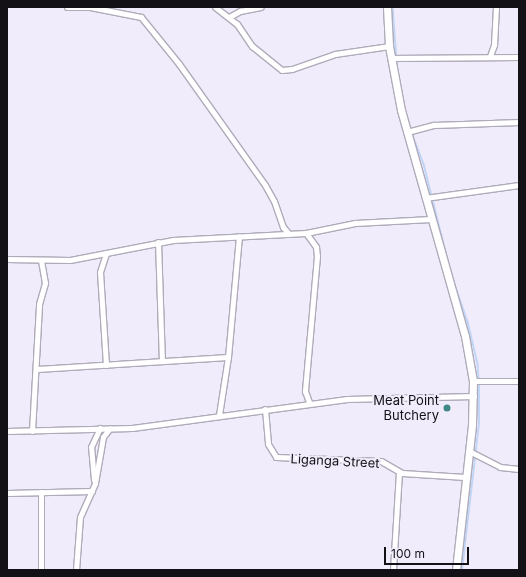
<!DOCTYPE html>
<html>
<head>
<meta charset="utf-8">
<style>
	body { margin:0 }
	#map { position:relative; width:526px; height:577px; overflow:hidden; background:#f1ecfb; font-family:Inter,sans-serif }
	div>[style] { position:absolute }
	.stream>* { height:1.5px; margin:-0.75px; padding:0 0.75px; transform-origin:0.75px; border-radius:0.75px; background:#c1d6f6 }
	.roads { filter:drop-shadow(1px 0 #b0abb9) drop-shadow(-1px 0 #b0abb9) drop-shadow(0 1px #b0abb9) drop-shadow(0 -1px #b0abb9) }
	.minor>* { height:5px; margin:-2.5px; padding:0 2.5px; transform-origin:2.5px; border-radius:2.5px; background:#fff }
	.secondary>* { height:7px; margin:-3.5px; padding:0 3.5px; transform-origin:3.5px; border-radius:3.5px; background:#fff }
	.dots>* { width:11px; height:11px; translate:-50% -50%; box-sizing:border-box; border:2px solid #f1ecfb; border-radius:50% }
	span { translate:-50% -50%; white-space:nowrap; text-align:center; line-height:1.15; -webkit-text-stroke:4px #f1ecfb; paint-order:stroke }
	.poi-label { font-size:13px; color:#131116 }
	.right { translate:-100% -50%; text-align:right }
	.street-label { font-size:13px; color:#131116 }
	.frame { position:absolute; inset:0; border:8px solid #131116; pointer-events:none }
	.scale { position:absolute; left:384px; top:547px; width:85px; height:18px; box-sizing:border-box; border:2px solid #131116; border-top:0; padding-left:5px; font-size:12px; line-height:14px; white-space:nowrap; color:#131116; -webkit-text-stroke:3px #f1ecfb; paint-order:stroke }
</style>
</head>
<body>
<div id="map">
	<div class="stream">
		<div style="left:393px;top:7px;width:66px;rotate:85.7deg"></div>
		<div style="left:408px;top:122px;width:8px;rotate:67deg"></div>
		<div style="left:412px;top:133px;width:33px;rotate:69deg"></div>
		<div style="left:424px;top:164px;width:115px;rotate:76deg"></div>
		<div style="left:452px;top:276px;width:49px;rotate:70.8deg"></div>
		<div style="left:468px;top:322px;width:43px;rotate:76.6deg"></div>
		<div style="left:478px;top:364px;width:15px;rotate:86deg"></div>
		<div style="left:462px;top:570px;width:148px;rotate:-83.4deg"></div>
		<div style="left:479px;top:423px;width:40px;rotate:-90deg"></div>
	</div>
	<div class="roads">
		<div class="minor">
			<div style="left:67px;top:7px;width:23px"></div>
			<div style="left:90px;top:7px;width:52px;rotate:11.1deg"></div>
			<div style="left:141px;top:17px;width:60px;rotate:51deg"></div>
			<div style="left:179px;top:64px;width:148px;rotate:54.6deg"></div>
			<div style="left:265px;top:185px;width:18px;rotate:61deg"></div>
			<div style="left:274px;top:201px;width:28px;rotate:71deg"></div>
			<div style="left:283px;top:227px;width:9px;rotate:49deg"></div>
			<div style="left:215px;top:7px;width:28px;rotate:38deg"></div>
			<div style="left:237px;top:24px;width:27px;rotate:56deg"></div>
			<div style="left:252px;top:46px;width:38px;rotate:39deg"></div>
			<div style="left:282px;top:70px;width:10px;rotate:-6deg"></div>
			<div style="left:292px;top:69px;width:46px;rotate:-19.2deg"></div>
			<div style="left:335px;top:54px;width:55px;rotate:-8.4deg"></div>
			<div style="left:229px;top:17px;width:13px;rotate:-29deg"></div>
			<div style="left:240px;top:11px;width:21px;rotate:-11deg"></div>
			<div style="left:490px;top:56px;width:12px;rotate:-70deg"></div>
			<div style="left:494px;top:45px;width:38px;rotate:-87deg"></div>
			<div style="left:391px;top:58px;width:128px;rotate:-0.4deg"></div>
			<div style="left:407px;top:132px;width:28px;rotate:-15deg"></div>
			<div style="left:434px;top:125px;width:85px;rotate:-2deg"></div>
			<div style="left:425px;top:198px;width:95px;rotate:-7.9deg"></div>
			<div style="left:306px;top:233px;width:17px;rotate:54deg"></div>
			<div style="left:316px;top:247px;width:9px;rotate:84deg"></div>
			<div style="left:317px;top:256px;width:136px;rotate:95.1deg"></div>
			<div style="left:305px;top:391px;width:12px;rotate:70deg"></div>
			<div style="left:158px;top:242px;width:118px;rotate:88.1deg"></div>
			<div style="left:7px;top:259px;width:63px;rotate:0.9deg"></div>
			<div style="left:70px;top:260px;width:105px;rotate:-11deg"></div>
			<div style="left:173px;top:240px;width:133px;rotate:-3deg"></div>
			<div style="left:306px;top:233px;width:50px;rotate:-11.5deg"></div>
			<div style="left:355px;top:223px;width:76px;rotate:-3deg"></div>
			<div style="left:106px;top:365px;width:93px;rotate:-93.7deg"></div>
			<div style="left:100px;top:272px;width:20px;rotate:-72deg"></div>
			<div style="left:37px;top:369px;width:191px;rotate:-3.6deg"></div>
			<div style="left:473px;top:381px;width:46px"></div>
			<div style="left:265px;top:409px;width:35px;rotate:85deg"></div>
			<div style="left:268px;top:444px;width:15px;rotate:58deg"></div>
			<div style="left:276px;top:457px;width:105px;rotate:2.2deg"></div>
			<div style="left:381px;top:461px;width:24px;rotate:30deg"></div>
			<div style="left:402px;top:473px;width:63px;rotate:3.6deg"></div>
			<div style="left:219px;top:415px;width:59px;rotate:-81.2deg"></div>
			<div style="left:228px;top:357px;width:121px;rotate:-84.8deg"></div>
			<div style="left:7px;top:431px;width:125px;rotate:-1.4deg"></div>
			<div style="left:132px;top:428px;width:217px;rotate:-7.7deg"></div>
			<div style="left:347px;top:399px;width:127px;rotate:-1.4deg"></div>
			<div style="left:32px;top:431px;width:127px;rotate:-86.8deg"></div>
			<div style="left:39px;top:304px;width:22px;rotate:-74deg"></div>
			<div style="left:45px;top:283px;width:22px;rotate:-100deg"></div>
			<div style="left:469px;top:451px;width:35px;rotate:27deg"></div>
			<div style="left:500px;top:467px;width:19px;rotate:6deg"></div>
			<div style="left:94px;top:480px;width:33px;rotate:-95deg"></div>
			<div style="left:91px;top:447px;width:21px;rotate:-65deg"></div>
			<div style="left:41px;top:492px;width:78px;rotate:90deg"></div>
			<div style="left:7px;top:493px;width:85px;rotate:-1.3deg"></div>
			<div style="left:76px;top:570px;width:53px;rotate:-85.7deg"></div>
			<div style="left:80px;top:517px;width:37px;rotate:-66deg"></div>
			<div style="left:95px;top:483px;width:47px;rotate:-80.1deg"></div>
			<div style="left:103px;top:437px;width:11px;rotate:-52deg"></div>
			<div style="left:393px;top:570px;width:97px;rotate:-86.5deg"></div>
		</div>
		<div class="secondary">
			<div style="left:387px;top:7px;width:39px;rotate:87deg"></div>
			<div style="left:389px;top:46px;width:65px;rotate:79.4deg"></div>
			<div style="left:401px;top:110px;width:235px;rotate:74.2deg"></div>
			<div style="left:465px;top:336px;width:46px;rotate:79.9deg"></div>
			<div style="left:473px;top:381px;width:44px;rotate:91.3deg"></div>
			<div style="left:472px;top:425px;width:146px;rotate:96.3deg"></div>
		</div>
	</div>
	<div class="dots">
		<div style="left:447px;top:408px;background:#408885"></div>
	</div>
	<div class="poi-label">
		<span class="right" style="left:439px;top:408px">Meat Point<br>Butchery</span>
	</div>
	<div class="street-label">
		<span style="left:335px;top:461px;rotate:3deg">Liganga Street</span>
	</div>
	<div class="frame"></div>
	<div class="scale">100 m</div>
</div>
</body>
</html>
